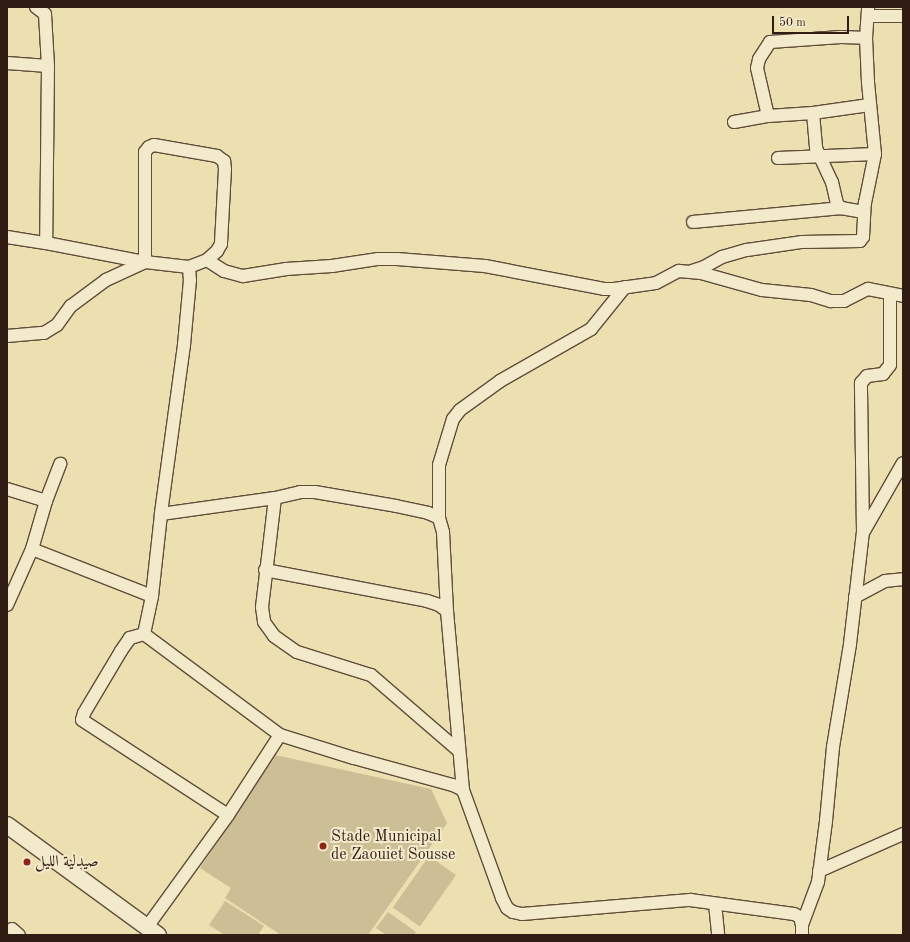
<!DOCTYPE html>
<html>
<head>
<meta charset="utf-8">
<style>
	body { margin:0 }
	#map { position:relative; width:910px; height:942px; overflow:hidden; background:#ecdfb0; font-family:"Old Standard TT",Amiri,serif }
	div>[style] { position:absolute }
	.green>* { inset:0; background:#ccbe95; transform-origin:0 0 }
	.roads { filter:drop-shadow(1px 0 #604d3a) drop-shadow(-1px 0 #604d3a) drop-shadow(0 1px #604d3a) drop-shadow(0 -1px #604d3a) }
	.minor>* { height:12px; margin:-6px; padding:0 6px; transform-origin:6px; border-radius:6px; background:#f3eacc }
	.tertiary>* { height:16px; margin:-8px; padding:0 8px; transform-origin:8px; border-radius:8px; background:#f3eacc }
	.dots>* { width:11px; height:11px; translate:-50% -50%; box-sizing:border-box; border:2px solid #f3eacc; border-radius:50% }
	span { translate:-50% -50%; white-space:nowrap; text-align:center; line-height:1.15; -webkit-text-stroke:4px #f3eacc; paint-order:stroke }
	.poi-label { font-size:16px; color:#311c13 }
	.left { translate:0 -50%; text-align:left }
	.frame { position:absolute; inset:0; border:8px solid #311c13; pointer-events:none }
	.scale { position:absolute; left:772px; top:16px; width:77px; height:18px; box-sizing:border-box; border:2px solid #311c13; border-top:0; padding-left:5px; font-size:12px; line-height:14px; white-space:nowrap; color:#311c13; -webkit-text-stroke:3px #f3eacc; paint-order:stroke }
</style>
</head>
<body>
<div id="map">
	<div class="green">
		<div style="clip-path:polygon(275px 755px,431px 789px,447px 823px,368px 935px,281px 935px,225px 898px,231px 888px,200px 868px)"></div>
		<div style="left:429px;top:856px;width:33px;height:63px;rotate:35deg"></div>
		<div style="clip-path:polygon(225px 901px,264px 926px,258px 935px,225px 935px,209px 925px)"></div>
		<div style="clip-path:polygon(388px 912px,416px 932px,414px 935px,386px 935px,376px 928px)"></div>
	</div>
	<div class="roads">
		<div class="minor">
			<div style="left:36px;top:7px;width:11px;rotate:38deg"></div>
			<div style="left:45px;top:14px;width:52px;rotate:86.7deg"></div>
			<div style="left:868px;top:16px;width:35px"></div>
			<div style="left:7px;top:63px;width:41px;rotate:4.2deg"></div>
			<div style="left:48px;top:66px;width:177px;rotate:90.6deg"></div>
			<div style="left:813px;top:113px;width:35px;rotate:85deg"></div>
			<div style="left:816px;top:148px;width:38px;rotate:65deg"></div>
			<div style="left:832px;top:182px;width:23px;rotate:77deg"></div>
			<div style="left:837px;top:204px;width:6px;rotate:45deg"></div>
			<div style="left:841px;top:208px;width:23px;rotate:10deg"></div>
			<div style="left:768px;top:116px;width:49px;rotate:-102.9deg"></div>
			<div style="left:757px;top:68px;width:9px;rotate:-77deg"></div>
			<div style="left:759px;top:59px;width:20px;rotate:-57deg"></div>
			<div style="left:770px;top:42px;width:71px;rotate:-4deg"></div>
			<div style="left:841px;top:37px;width:25px;rotate:2deg"></div>
			<div style="left:734px;top:122px;width:35px;rotate:-10deg"></div>
			<div style="left:768px;top:116px;width:45px;rotate:-3.8deg"></div>
			<div style="left:813px;top:113px;width:57px;rotate:-8.1deg"></div>
			<div style="left:778px;top:158px;width:97px;rotate:-2.4deg"></div>
			<div style="left:693px;top:222px;width:149px;rotate:-5.4deg"></div>
			<div style="left:7px;top:237px;width:39px;rotate:9deg"></div>
			<div style="left:46px;top:243px;width:101px;rotate:10.9deg"></div>
			<div style="left:145px;top:262px;width:44px;rotate:6.5deg"></div>
			<div style="left:189px;top:267px;width:13px;rotate:86deg"></div>
			<div style="left:190px;top:280px;width:65px;rotate:95.3deg"></div>
			<div style="left:184px;top:345px;width:171px;rotate:97.8deg"></div>
			<div style="left:207px;top:260px;width:20px;rotate:33deg"></div>
			<div style="left:224px;top:271px;width:20px;rotate:15deg"></div>
			<div style="left:243px;top:276px;width:44px;rotate:-9.2deg"></div>
			<div style="left:286px;top:269px;width:46px;rotate:-3.7deg"></div>
			<div style="left:332px;top:266px;width:47px;rotate:-8.7deg"></div>
			<div style="left:378px;top:259px;width:19px"></div>
			<div style="left:397px;top:259px;width:88px;rotate:4.5deg"></div>
			<div style="left:485px;top:266px;width:121px;rotate:10.9deg"></div>
			<div style="left:604px;top:289px;width:10px"></div>
			<div style="left:614px;top:289px;width:42px;rotate:-8.1deg"></div>
			<div style="left:656px;top:283px;width:26px;rotate:-28deg"></div>
			<div style="left:679px;top:271px;width:22px;rotate:5deg"></div>
			<div style="left:701px;top:273px;width:63px;rotate:15.6deg"></div>
			<div style="left:762px;top:290px;width:49px;rotate:5.8deg"></div>
			<div style="left:811px;top:295px;width:21px;rotate:17deg"></div>
			<div style="left:831px;top:301px;width:13px"></div>
			<div style="left:844px;top:301px;width:27px;rotate:-27deg"></div>
			<div style="left:868px;top:289px;width:36px;rotate:11deg"></div>
			<div style="left:692px;top:271px;width:13px;rotate:-18deg"></div>
			<div style="left:704px;top:267px;width:21px;rotate:-29deg"></div>
			<div style="left:722px;top:257px;width:26px;rotate:-16deg"></div>
			<div style="left:747px;top:250px;width:56px;rotate:-8.3deg"></div>
			<div style="left:802px;top:242px;width:58px;rotate:-1deg"></div>
			<div style="left:860px;top:241px;width:5px;rotate:-53deg"></div>
			<div style="left:863px;top:237px;width:34px;rotate:-87deg"></div>
			<div style="left:865px;top:203px;width:50px;rotate:-78.5deg"></div>
			<div style="left:875px;top:154px;width:72px;rotate:-95.6deg"></div>
			<div style="left:868px;top:82px;width:44px;rotate:-92.6deg"></div>
			<div style="left:866px;top:38px;width:31px;rotate:-86deg"></div>
			<div style="left:7px;top:336px;width:37px;rotate:-5deg"></div>
			<div style="left:44px;top:333px;width:15px;rotate:-32deg"></div>
			<div style="left:57px;top:325px;width:24px;rotate:-54deg"></div>
			<div style="left:71px;top:306px;width:44px;rotate:-36.6deg"></div>
			<div style="left:106px;top:280px;width:43px;rotate:-24.8deg"></div>
			<div style="left:145px;top:262px;width:110px;rotate:-90deg"></div>
			<div style="left:145px;top:152px;width:6px;rotate:-51deg"></div>
			<div style="left:149px;top:147px;width:5px;rotate:-22deg"></div>
			<div style="left:154px;top:145px;width:64px;rotate:9.9deg"></div>
			<div style="left:217px;top:156px;width:9px;rotate:36deg"></div>
			<div style="left:224px;top:161px;width:8px;rotate:83deg"></div>
			<div style="left:225px;top:169px;width:75px;rotate:93.1deg"></div>
			<div style="left:221px;top:244px;width:8px;rotate:120deg"></div>
			<div style="left:217px;top:251px;width:13px;rotate:138deg"></div>
			<div style="left:207px;top:260px;width:19px;rotate:159deg"></div>
			<div style="left:7px;top:489px;width:41px;rotate:17.1deg"></div>
			<div style="left:275px;top:498px;width:110px;rotate:96.8deg"></div>
			<div style="left:262px;top:607px;width:15px;rotate:82deg"></div>
			<div style="left:264px;top:622px;width:17px;rotate:54deg"></div>
			<div style="left:274px;top:636px;width:28px;rotate:35deg"></div>
			<div style="left:297px;top:652px;width:77px;rotate:17.3deg"></div>
			<div style="left:371px;top:675px;width:116px;rotate:40.8deg"></div>
			<div style="left:439px;top:518px;width:53px;rotate:-90deg"></div>
			<div style="left:439px;top:465px;width:48px;rotate:-73.1deg"></div>
			<div style="left:453px;top:419px;width:11px;rotate:-52deg"></div>
			<div style="left:460px;top:410px;width:49px;rotate:-35.9deg"></div>
			<div style="left:500px;top:381px;width:105px;rotate:-29.7deg"></div>
			<div style="left:591px;top:329px;width:54px;rotate:-51deg"></div>
			<div style="left:864px;top:531px;width:78px;rotate:-60.2deg"></div>
			<div style="left:32px;top:549px;width:129px;rotate:21.4deg"></div>
			<div style="left:265px;top:570px;width:165px;rotate:10.8deg"></div>
			<div style="left:427px;top:601px;width:13px;rotate:18deg"></div>
			<div style="left:439px;top:605px;width:10px;rotate:37deg"></div>
			<div style="left:447px;top:611px;width:180px;rotate:84.9deg"></div>
			<div style="left:855px;top:597px;width:34px;rotate:-28deg"></div>
			<div style="left:885px;top:581px;width:18px;rotate:-6deg"></div>
			<div style="left:7px;top:605px;width:61px;rotate:-65.9deg"></div>
			<div style="left:32px;top:549px;width:50px;rotate:-73.7deg"></div>
			<div style="left:46px;top:501px;width:40px;rotate:-69deg"></div>
			<div style="left:144px;top:634px;width:15px;rotate:164deg"></div>
			<div style="left:130px;top:638px;width:16px;rotate:125deg"></div>
			<div style="left:121px;top:651px;width:72px;rotate:120.8deg"></div>
			<div style="left:84px;top:713px;width:7px;rotate:106deg"></div>
			<div style="left:82px;top:720px;width:174px;rotate:33.1deg"></div>
			<div style="left:280px;top:735px;width:77px;rotate:17.3deg"></div>
			<div style="left:354px;top:758px;width:103px;rotate:15.3deg"></div>
			<div style="left:453px;top:785px;width:11px;rotate:27deg"></div>
			<div style="left:463px;top:790px;width:115px;rotate:70.1deg"></div>
			<div style="left:502px;top:898px;width:11px;rotate:63deg"></div>
			<div style="left:507px;top:908px;width:7px;rotate:34deg"></div>
			<div style="left:513px;top:912px;width:9px;rotate:13deg"></div>
			<div style="left:522px;top:914px;width:169px;rotate:-4.8deg"></div>
			<div style="left:690px;top:900px;width:105px;rotate:7.7deg"></div>
			<div style="left:794px;top:914px;width:7px;rotate:27deg"></div>
			<div style="left:800px;top:917px;width:8px;rotate:76deg"></div>
			<div style="left:819px;top:871px;width:92px;rotate:-23.8deg"></div>
			<div style="left:715px;top:904px;width:31px;rotate:84deg"></div>
			<div style="left:147px;top:927px;width:138px;rotate:-54.1deg"></div>
			<div style="left:228px;top:815px;width:95px;rotate:-57deg"></div>
			<div style="left:280px;top:735px;width:169px;rotate:-143.4deg"></div>
			<div style="left:144px;top:634px;width:39px;rotate:-78deg"></div>
			<div style="left:152px;top:596px;width:82px;rotate:-83.7deg"></div>
			<div style="left:161px;top:514px;width:115px;rotate:-8deg"></div>
			<div style="left:275px;top:498px;width:26px;rotate:-13deg"></div>
			<div style="left:300px;top:492px;width:15px"></div>
			<div style="left:315px;top:492px;width:82px;rotate:9.8deg"></div>
			<div style="left:396px;top:506px;width:33px;rotate:12deg"></div>
			<div style="left:428px;top:513px;width:12px;rotate:24deg"></div>
			<div style="left:439px;top:518px;width:15px;rotate:74deg"></div>
			<div style="left:443px;top:532px;width:79px;rotate:87.1deg"></div>
			<div style="left:12px;top:929px;width:9px;rotate:41deg"></div>
			<div style="left:802px;top:935px;width:10px;rotate:-90deg"></div>
			<div style="left:802px;top:925px;width:46px;rotate:-69.6deg"></div>
			<div style="left:818px;top:882px;width:62px;rotate:-82.5deg"></div>
			<div style="left:826px;top:821px;width:74px;rotate:-84.6deg"></div>
			<div style="left:833px;top:747px;width:104px;rotate:-80.6deg"></div>
			<div style="left:850px;top:644px;width:113px;rotate:-83.4deg"></div>
			<div style="left:863px;top:532px;width:149px;rotate:-90.8deg"></div>
			<div style="left:861px;top:383px;width:9px;rotate:-49deg"></div>
			<div style="left:867px;top:376px;width:16px;rotate:-7deg"></div>
			<div style="left:883px;top:374px;width:11px;rotate:-52deg"></div>
			<div style="left:890px;top:365px;width:71px;rotate:-90deg"></div>
		</div>
		<div class="tertiary">
			<div style="left:7px;top:825px;width:187px;rotate:36.1deg"></div>
		</div>
	</div>
	<div class="dots">
		<div style="left:323px;top:846px;background:#8f2418"></div>
		<div style="left:27px;top:862px;background:#8f2418"></div>
	</div>
	<div class="poi-label">
		<span class="left" style="left:331px;top:846px">Stade Municipal<br>de Zaouiet Sousse</span>
		<span class="left" style="left:35px;top:862px">صيدلية الليل</span>
	</div>
	<div class="frame"></div>
	<div class="scale">50 m</div>
</div>
</body>
</html>
